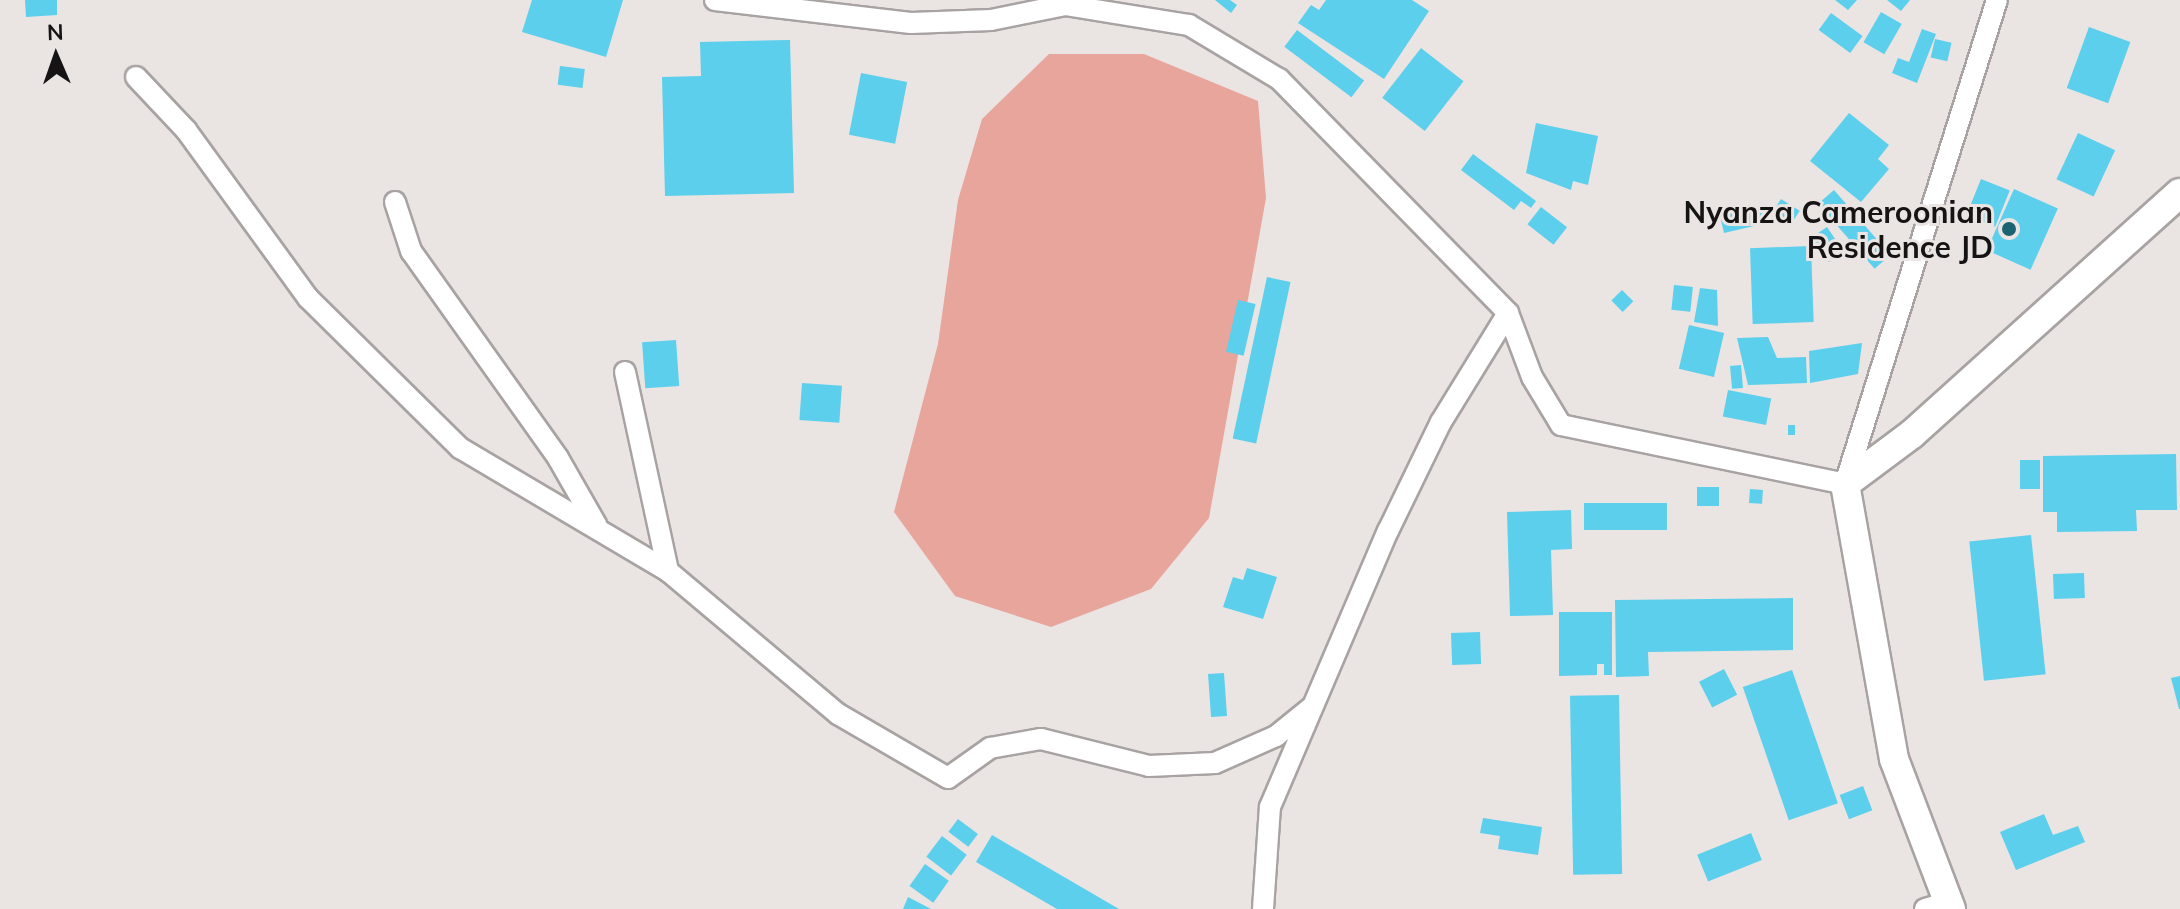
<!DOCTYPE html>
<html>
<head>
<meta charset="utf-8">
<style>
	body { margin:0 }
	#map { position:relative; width:2180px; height:909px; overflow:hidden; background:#eae4e3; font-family:Mulish,sans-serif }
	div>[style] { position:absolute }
	.green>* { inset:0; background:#e8a59c }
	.building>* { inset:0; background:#5ccfec; transform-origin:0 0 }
	.roads { filter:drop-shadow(2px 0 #a8a3a2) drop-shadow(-2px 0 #a8a3a2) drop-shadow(0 2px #a8a3a2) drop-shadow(0 -2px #a8a3a2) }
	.street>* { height:20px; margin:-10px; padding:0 10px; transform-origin:10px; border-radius:10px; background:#fff }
	.secondary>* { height:28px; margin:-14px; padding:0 14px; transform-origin:14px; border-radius:14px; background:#fff }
	.dots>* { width:22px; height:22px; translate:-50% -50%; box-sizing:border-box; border:4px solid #eae4e3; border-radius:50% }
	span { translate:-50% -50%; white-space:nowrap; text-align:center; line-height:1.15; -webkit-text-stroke:6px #eae4e3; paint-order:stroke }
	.poi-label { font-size:30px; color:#151313; font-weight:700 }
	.right { translate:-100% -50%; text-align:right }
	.north { position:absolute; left:16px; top:16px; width:80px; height:80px; -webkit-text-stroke:6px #eae4e3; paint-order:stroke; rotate:358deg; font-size:22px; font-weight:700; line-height:32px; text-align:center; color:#151313 }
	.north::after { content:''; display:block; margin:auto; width:28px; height:36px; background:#151313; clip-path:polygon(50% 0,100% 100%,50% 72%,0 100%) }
</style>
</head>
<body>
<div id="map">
	<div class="green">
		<div style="clip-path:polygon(1049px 54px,1144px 54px,1258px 101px,1266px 198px,1209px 518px,1151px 589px,1051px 627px,955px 596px,894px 512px,938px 344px,958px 200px,982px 119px)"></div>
	</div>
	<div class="building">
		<div style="clip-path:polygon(25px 0,57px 0,57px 15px,26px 17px)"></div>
		<div style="clip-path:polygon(532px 0,623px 0,606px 57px,522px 32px)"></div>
		<div style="clip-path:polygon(1215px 0,1230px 0,1237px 5px,1231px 13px)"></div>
		<div style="clip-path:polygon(1326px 0,1412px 0,1429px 11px,1384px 79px,1298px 23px,1311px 5px,1319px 10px)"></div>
		<div style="clip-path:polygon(1835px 0,1857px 0,1848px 10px)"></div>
		<div style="clip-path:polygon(1887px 0,1910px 0,1901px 11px)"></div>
		<div style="left:1881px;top:12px;width:24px;height:35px;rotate:30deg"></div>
		<div style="left:1831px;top:13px;width:39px;height:21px;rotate:36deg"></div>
		<div style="left:2089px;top:27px;width:44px;height:65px;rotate:20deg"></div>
		<div style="clip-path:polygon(1922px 29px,1936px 34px,1917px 83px,1892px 73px,1898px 58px,1909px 62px)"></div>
		<div style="left:1297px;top:30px;width:84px;height:21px;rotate:37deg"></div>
		<div style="left:1935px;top:39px;width:17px;height:19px;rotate:13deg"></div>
		<div style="clip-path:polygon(790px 40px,794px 193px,665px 196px,662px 77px,701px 76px,700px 42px)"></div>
		<div style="left:1421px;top:48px;width:54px;height:63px;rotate:38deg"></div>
		<div style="left:560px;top:66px;width:25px;height:19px;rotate:7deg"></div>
		<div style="left:861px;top:73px;width:47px;height:63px;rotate:11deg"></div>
		<div style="clip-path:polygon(1849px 113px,1889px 145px,1878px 159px,1889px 169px,1861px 202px,1810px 161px)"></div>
		<div style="clip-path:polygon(1536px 123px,1598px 136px,1588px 185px,1573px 181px,1571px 190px,1526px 173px)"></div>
		<div style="left:2078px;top:133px;width:41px;height:51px;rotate:25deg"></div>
		<div style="clip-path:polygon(1473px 154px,1536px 201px,1531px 208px,1521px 201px,1514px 210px,1461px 170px)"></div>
		<div style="left:1981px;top:179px;width:31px;height:39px;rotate:22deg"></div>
		<div style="left:2014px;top:189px;width:48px;height:67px;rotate:24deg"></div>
		<div style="left:1834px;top:190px;width:86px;height:21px;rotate:49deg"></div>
		<div style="left:1781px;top:199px;width:22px;height:14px;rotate:32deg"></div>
		<div style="left:1765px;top:206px;width:17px;height:46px;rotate:77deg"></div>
		<div style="left:1541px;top:207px;width:33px;height:22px;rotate:38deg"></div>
		<div style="left:1827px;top:227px;width:30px;height:18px;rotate:56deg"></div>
		<div style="left:1811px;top:246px;width:76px;height:61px;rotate:88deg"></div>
		<div style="left:1267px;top:277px;width:24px;height:165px;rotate:12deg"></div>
		<div style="left:1674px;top:285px;width:19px;height:25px;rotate:6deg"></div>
		<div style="clip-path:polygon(1700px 288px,1717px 290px,1718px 326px,1694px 322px)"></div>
		<div style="left:1622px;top:290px;width:16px;height:15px;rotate:45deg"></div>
		<div style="left:1238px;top:300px;width:18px;height:53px;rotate:13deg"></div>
		<div style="left:1689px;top:325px;width:36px;height:45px;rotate:13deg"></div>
		<div style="clip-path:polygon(1768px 337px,1777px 358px,1806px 357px,1807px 383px,1748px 385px,1737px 338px)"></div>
		<div style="left:676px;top:340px;width:46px;height:34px;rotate:86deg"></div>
		<div style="clip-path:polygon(1862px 343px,1858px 374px,1810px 383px,1809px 351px)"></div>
		<div style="left:1741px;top:365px;width:23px;height:11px;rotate:85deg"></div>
		<div style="left:802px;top:383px;width:40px;height:37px;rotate:4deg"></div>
		<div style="left:1728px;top:390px;width:44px;height:27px;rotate:11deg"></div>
		<div style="left:1788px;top:425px;width:7px;height:10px"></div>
		<div style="clip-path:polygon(2176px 454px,2177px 510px,2136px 510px,2137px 531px,2057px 532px,2057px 512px,2043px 512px,2043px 456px)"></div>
		<div style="left:2020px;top:460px;width:20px;height:29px"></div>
		<div style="left:1697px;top:487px;width:22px;height:19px"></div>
		<div style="left:1750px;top:489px;width:13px;height:14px;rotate:4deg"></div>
		<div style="left:1667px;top:503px;width:27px;height:83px;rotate:90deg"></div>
		<div style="clip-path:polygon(1571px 510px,1572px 549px,1551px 550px,1553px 615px,1510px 616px,1507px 512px)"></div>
		<div style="left:2031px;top:535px;width:140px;height:62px;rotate:84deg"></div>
		<div style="clip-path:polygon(1247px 568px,1277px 577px,1263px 619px,1223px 607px,1233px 577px,1243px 580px)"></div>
		<div style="left:2084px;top:573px;width:25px;height:31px;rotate:88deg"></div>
		<div style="clip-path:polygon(1793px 598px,1793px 650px,1648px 652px,1649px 676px,1616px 677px,1615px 600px)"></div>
		<div style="clip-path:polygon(1559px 612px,1612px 612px,1612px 675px,1604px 675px,1604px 664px,1597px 664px,1597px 675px,1559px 676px)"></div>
		<div style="left:1480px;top:632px;width:32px;height:29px;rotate:88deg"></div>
		<div style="left:1724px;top:669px;width:29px;height:28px;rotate:63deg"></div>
		<div style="left:1792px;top:670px;width:141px;height:52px;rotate:71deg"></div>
		<div style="left:1224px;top:673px;width:43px;height:16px;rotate:86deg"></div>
		<div style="clip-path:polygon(2180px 676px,2180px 709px,2179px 709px,2171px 678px)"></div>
		<div style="left:1619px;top:695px;width:179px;height:49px;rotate:89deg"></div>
		<div style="left:1863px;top:786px;width:26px;height:25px;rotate:69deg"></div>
		<div style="clip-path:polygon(2044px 814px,2053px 835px,2078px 826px,2085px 842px,2016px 870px,2000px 832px)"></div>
		<div style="clip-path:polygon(1483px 818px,1542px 827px,1538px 855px,1498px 849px,1500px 836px,1480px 833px)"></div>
		<div style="left:958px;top:819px;width:25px;height:16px;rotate:37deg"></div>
		<div style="left:1751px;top:833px;width:29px;height:58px;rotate:68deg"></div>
		<div style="clip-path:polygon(992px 835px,1119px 909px,1057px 909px,976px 862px)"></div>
		<div style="left:942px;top:836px;width:31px;height:26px;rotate:37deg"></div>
		<div style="left:925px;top:864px;width:29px;height:27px;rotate:35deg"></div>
		<div style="clip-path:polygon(908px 897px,931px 909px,903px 909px)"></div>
	</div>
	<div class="roads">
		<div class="street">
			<div style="left:715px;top:0;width:197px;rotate:6.7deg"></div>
			<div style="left:911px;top:23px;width:80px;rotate:-2.1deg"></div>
			<div style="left:991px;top:20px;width:76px;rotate:-11.5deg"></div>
			<div style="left:1065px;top:5px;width:126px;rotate:9.2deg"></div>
			<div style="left:1189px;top:25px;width:105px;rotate:31deg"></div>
			<div style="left:1279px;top:79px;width:327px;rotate:45.6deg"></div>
			<div style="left:1508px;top:313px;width:68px;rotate:69.4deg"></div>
			<div style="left:1532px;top:377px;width:56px;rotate:58.9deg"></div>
			<div style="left:1561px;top:425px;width:290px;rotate:11.7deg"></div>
			<div style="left:1845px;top:484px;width:507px;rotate:-72.57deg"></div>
			<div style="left:136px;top:77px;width:73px;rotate:46.7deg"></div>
			<div style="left:186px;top:130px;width:208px;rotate:54deg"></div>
			<div style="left:308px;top:298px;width:214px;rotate:44.6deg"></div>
			<div style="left:460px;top:448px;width:242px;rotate:30.6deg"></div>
			<div style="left:395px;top:202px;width:52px;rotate:71.9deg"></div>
			<div style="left:411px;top:251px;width:254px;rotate:54.6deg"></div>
			<div style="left:558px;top:458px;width:78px;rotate:60.2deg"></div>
			<div style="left:625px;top:372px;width:204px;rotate:77.8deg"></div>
			<div style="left:668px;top:571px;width:222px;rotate:40.1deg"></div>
			<div style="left:838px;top:714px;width:127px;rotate:30.2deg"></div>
			<div style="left:948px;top:778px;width:52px;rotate:-35.5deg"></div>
			<div style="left:990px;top:748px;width:52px;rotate:-10deg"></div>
			<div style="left:1041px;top:739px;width:111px;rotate:14deg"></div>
			<div style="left:1149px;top:766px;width:66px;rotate:-2.6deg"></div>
			<div style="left:1215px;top:763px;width:67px;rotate:-23.9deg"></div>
			<div style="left:1276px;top:736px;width:46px;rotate:-38.9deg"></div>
			<div style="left:1263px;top:909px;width:102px;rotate:-86.1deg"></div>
			<div style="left:1270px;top:807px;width:300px;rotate:-66.9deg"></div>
			<div style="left:1388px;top:531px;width:121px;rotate:-64.1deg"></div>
			<div style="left:1441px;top:422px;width:128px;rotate:-58.4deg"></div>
			<div style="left:1925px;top:909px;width:24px;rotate:-17deg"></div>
		</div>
		<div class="secondary">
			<div style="left:1951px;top:909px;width:160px;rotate:-110.8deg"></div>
			<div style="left:1894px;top:759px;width:279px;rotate:-100.1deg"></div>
			<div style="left:1845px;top:484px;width:84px;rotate:-36.7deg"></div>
			<div style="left:1912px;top:434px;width:360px;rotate:-42deg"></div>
		</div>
	</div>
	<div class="dots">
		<div style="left:2009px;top:229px;background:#1b6272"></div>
	</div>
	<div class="poi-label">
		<span class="right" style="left:1993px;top:229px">Nyanza Cameroonian<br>Residence JD</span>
	</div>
	<div class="north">N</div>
</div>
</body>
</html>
